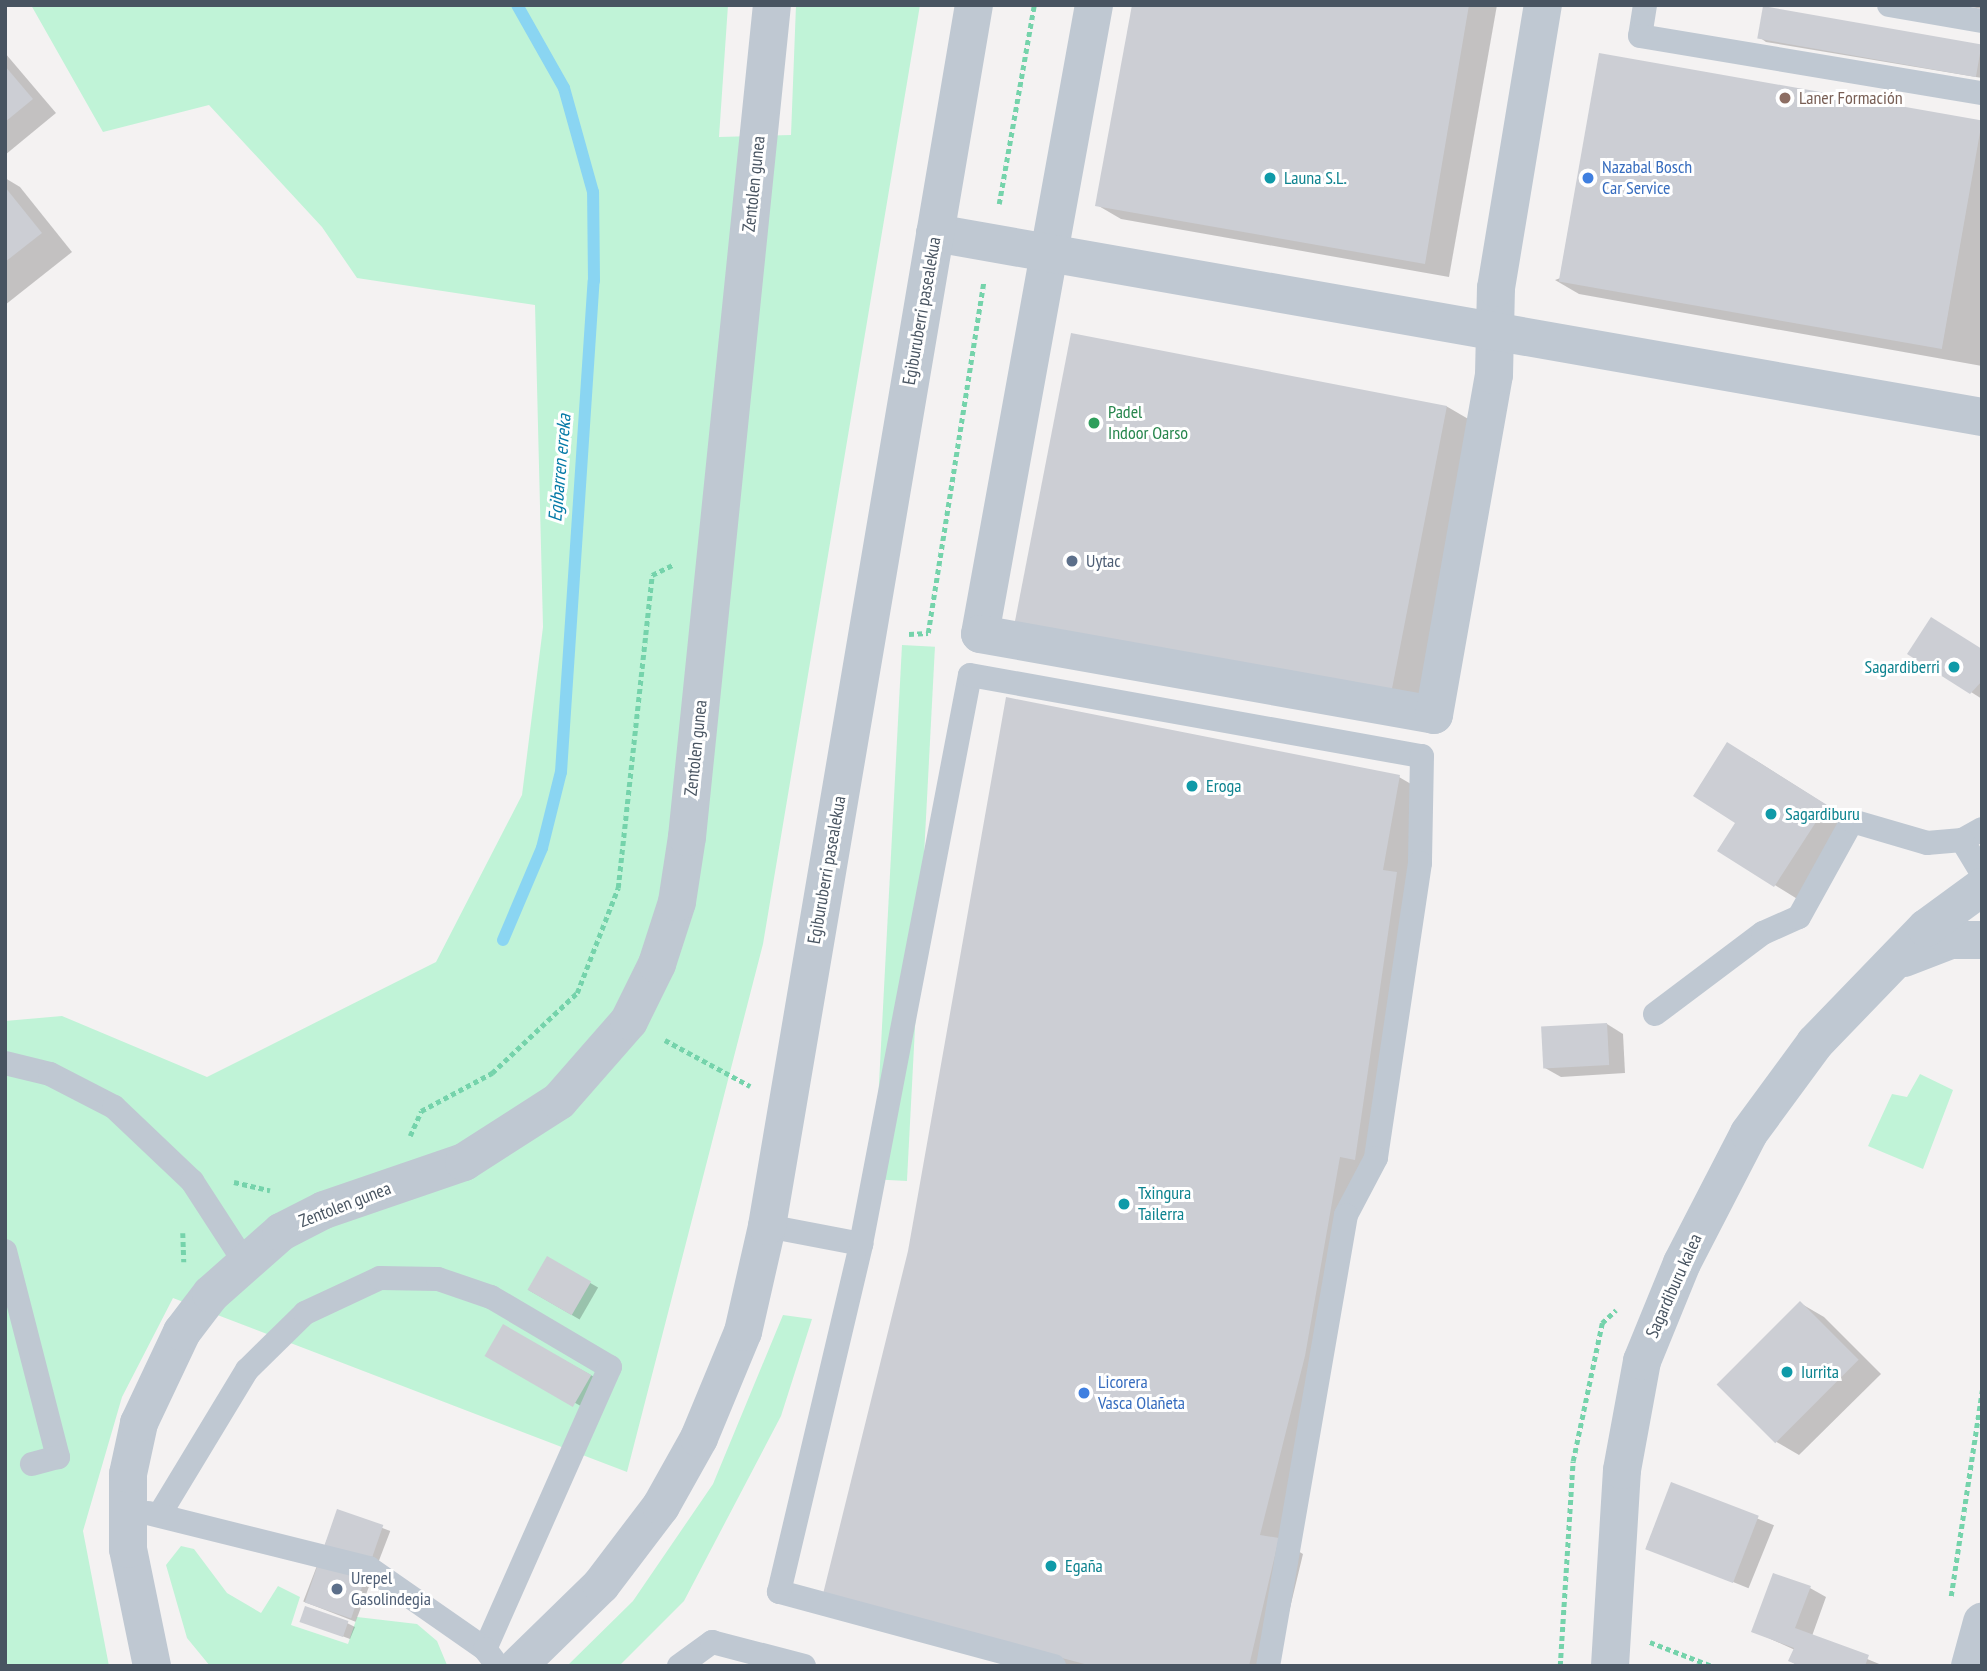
<!DOCTYPE html>
<html>
<head>
<meta charset="utf-8">
<style>
	body { margin:0 }
	#map { position:relative; width:1987px; height:1671px; overflow:hidden; background:#f4f2f2; font-family:"PT Sans Narrow",sans-serif }
	div>[style] { position:absolute }
	.green>* { inset:0; background:#c0f3d7; transform-origin:0 0 }
	.shadow>* { inset:0; background:#0003; transform-origin:0 0 }
	.stream>* { height:12px; margin:-6px; padding:0 6px; transform-origin:6px; border-radius:6px; background:#8ad5f2 }
	.building>* { inset:0; background:#ccced4; transform-origin:0 0 }
	.path>* { height:4.5px; margin-top:-2.25px; transform-origin:0; background:repeating-linear-gradient(90deg,#75d3ab 0 5px,transparent 0 8.5px) }
	.service>* { height:24px; margin:-12px; padding:0 12px; transform-origin:12px; border-radius:12px; background:#bfc8d2 }
	.minor>* { height:38px; margin:-19px; padding:0 19px; transform-origin:19px; border-radius:19px; background:#bfc8d2 }
	.tertiary>* { height:38px; margin:-19px; padding:0 19px; transform-origin:19px; border-radius:19px; background:#bfc8d2 }
	.dots>* { width:19px; height:19px; translate:-50% -50%; box-sizing:border-box; border:4px solid #fff; border-radius:50% }
	span { translate:-50% -50%; white-space:nowrap; text-align:center; line-height:1.15; -webkit-text-stroke:6px #fff; paint-order:stroke }
	.education-label { font-size:18px; color:#785e54 }
	.left { translate:0 -50%; text-align:left }
	.shop-label { font-size:18px; color:#366cbe }
	.culture-label { font-size:18px; color:#0d838f }
	.right { translate:-100% -50%; text-align:right }
	.street-label { font-size:18px; color:#485461 }
	.leisure-label { font-size:18px; color:#27864d }
	.service-label { font-size:18px; color:#4e5e75 }
	.water-label { font-size:19px; color:#057aa7; font-style:italic }
	.frame { position:absolute; inset:0; border:7px solid #485461; pointer-events:none }
</style>
</head>
<body>
<div id="map">
	<div class="green">
		<div style="clip-path:polygon(31px 5px,728px 5px,719px 137px,791px 135px,796px 5px,920px 5px,763px 944px,627px 1472px,173px 1298px,122px 1397px,83px 1531px,109px 1666px,5px 1666px,5px 1021px,62px 1016px,207px 1077px,436px 962px,522px 795px,543px 627px,535px 305px,357px 278px,322px 227px,209px 105px,103px 132px)"></div>
		<div style="left:902px;top:645px;width:33px;height:535px;rotate:3deg"></div>
		<div style="clip-path:polygon(1920px 1074px,1953px 1090px,1923px 1169px,1868px 1146px,1892px 1094px,1907px 1097px)"></div>
		<div style="clip-path:polygon(783px 1315px,812px 1319px,781px 1416px,684px 1601px,619px 1666px,567px 1666px,633px 1601px,713px 1484px)"></div>
		<div style="clip-path:polygon(181px 1546px,194px 1549px,227px 1593px,261px 1613px,278px 1586px,300px 1597px,291px 1625px,348px 1644px,357px 1617px,417px 1624px,437px 1641px,447px 1665px,210px 1666px,187px 1638px,166px 1565px)"></div>
	</div>
	<div class="shadow">
		<div style="clip-path:polygon(1133px 5px,1497px 5px,1449px 277px,1121px 219px,1097px 205px)"></div>
		<div style="clip-path:polygon(1961px 5px,1982px 5px,1982px 9px)"></div>
		<div style="clip-path:polygon(1759px 37px,1982px 45px,1982px 78px,1766px 42px)"></div>
		<div style="clip-path:polygon(5px 53px,56px 113px,5px 155px)"></div>
		<div style="clip-path:polygon(1982px 125px,1982px 366px,1579px 294px,1555px 280px)"></div>
		<div style="clip-path:polygon(5px 178px,20px 187px,72px 252px,5px 305px)"></div>
		<div style="clip-path:polygon(1446px 406px,1470px 420px,1416px 712px,1042px 640px)"></div>
		<div style="clip-path:polygon(1982px 650px,1982px 699px,1971px 692px)"></div>
		<div style="clip-path:polygon(1752px 758px,1850px 820px,1799px 900px,1720px 851px,1738px 822px)"></div>
		<div style="clip-path:polygon(1399px 777px,1423px 791px,1364px 1170px,1286px 1544px,1303px 1554px,1276px 1666px,1069px 1666px,849px 1607px)"></div>
		<div style="clip-path:polygon(1607px 1024px,1623px 1034px,1625px 1073px,1561px 1077px,1545px 1068px)"></div>
		<div style="left:547px;top:1258px;width:59px;height:37px;rotate:30deg"></div>
		<div style="clip-path:polygon(1800px 1303px,1824px 1317px,1881px 1374px,1799px 1455px,1775px 1441px)"></div>
		<div style="left:504px;top:1327px;width:108px;height:32px;rotate:29deg"></div>
		<div style="left:1672px;top:1484px;width:110px;height:68px;rotate:22deg"></div>
		<div style="left:338px;top:1511px;width:56px;height:97px;rotate:21deg"></div>
		<div style="clip-path:polygon(1810px 1588px,1826px 1597px,1812px 1636px,1884px 1666px,1799px 1666px,1790px 1661px,1795px 1650px,1753px 1631px)"></div>
		<div style="clip-path:polygon(302px 1621px,347px 1623px,355px 1627px,350px 1639px)"></div>
	</div>
	<div class="stream">
		<div style="left:503px;top:940px;width:100px;rotate:-67deg"></div>
		<div style="left:542px;top:848px;width:78px;rotate:-76deg"></div>
		<div style="left:561px;top:772px;width:492px;rotate:-86.2deg"></div>
		<div style="left:594px;top:281px;width:89px;rotate:-90.6deg"></div>
		<div style="left:593px;top:192px;width:108px;rotate:-105.6deg"></div>
		<div style="left:564px;top:88px;width:95px;rotate:-119.5deg"></div>
	</div>
	<div class="building">
		<div style="clip-path:polygon(1132px 5px,1469px 5px,1425px 264px,1095px 206px)"></div>
		<div style="left:1763px;top:6px;width:222px;height:33px;rotate:10deg"></div>
		<div style="left:1599px;top:53px;width:389px;height:232px;rotate:10deg"></div>
		<div style="clip-path:polygon(5px 66px,33px 99px,5px 122px)"></div>
		<div style="clip-path:polygon(5px 187px,42px 233px,5px 262px)"></div>
		<div style="left:1071px;top:333px;width:383px;height:299px;rotate:11deg"></div>
		<div style="clip-path:polygon(1931px 617px,1982px 649px,1982px 681px,1970px 694px,1907px 654px)"></div>
		<div style="clip-path:polygon(1006px 697px,1400px 775px,1383px 870px,1397px 872px,1355px 1160px,1340px 1157px,1305px 1356px,1260px 1535px,1279px 1538px,1249px 1666px,1092px 1666px,823px 1594px,908px 1251px)"></div>
		<div style="clip-path:polygon(1727px 742px,1827px 805px,1774px 887px,1717px 851px,1735px 823px,1693px 796px)"></div>
		<div style="left:1607px;top:1023px;width:42px;height:66px;rotate:87deg"></div>
		<div style="left:547px;top:1256px;width:51px;height:39px;rotate:30deg"></div>
		<div style="left:1800px;top:1301px;width:83px;height:118px;rotate:45deg"></div>
		<div style="left:503px;top:1324px;width:102px;height:37px;rotate:30deg"></div>
		<div style="left:1671px;top:1482px;width:94px;height:72px;rotate:21deg"></div>
		<div style="left:337px;top:1509px;width:49px;height:99px;rotate:19deg"></div>
		<div style="clip-path:polygon(1773px 1573px,1811px 1586px,1795px 1628px,1869px 1655px,1865px 1666px,1800px 1666px,1788px 1661px,1794px 1648px,1751px 1632px)"></div>
		<div style="left:305px;top:1606px;width:46px;height:17px;rotate:19deg"></div>
	</div>
	<div class="path">
		<div style="left:999px;top:204px;width:202px;rotate:-80deg"></div>
		<div style="left:909px;top:634px;width:19px;rotate:-3deg"></div>
		<div style="left:928px;top:633px;width:356px;rotate:-81deg"></div>
		<div style="left:665px;top:1040px;width:97px;rotate:28.4deg"></div>
		<div style="left:410px;top:1136px;width:27px;rotate:-66deg"></div>
		<div style="left:421px;top:1111px;width:81px;rotate:-28.2deg"></div>
		<div style="left:492px;top:1073px;width:117px;rotate:-43.3deg"></div>
		<div style="left:577px;top:993px;width:113px;rotate:-68.7deg"></div>
		<div style="left:618px;top:888px;width:315px;rotate:-83.8deg"></div>
		<div style="left:652px;top:575px;width:25px;rotate:-26deg"></div>
		<div style="left:234px;top:1182px;width:37px;rotate:13deg"></div>
		<div style="left:183px;top:1233px;width:29px;rotate:88deg"></div>
		<div style="left:1951px;top:1596px;width:208px;rotate:-81.4deg"></div>
		<div style="left:1650px;top:1642px;width:66px;rotate:21.2deg"></div>
		<div style="left:1560px;top:1666px;width:205px;rotate:-86.4deg"></div>
		<div style="left:1573px;top:1461px;width:141px;rotate:-78.1deg"></div>
		<div style="left:1602px;top:1323px;width:19px;rotate:-43deg"></div>
	</div>
	<div class="service">
		<div style="left:1645px;top:5px;width:31px;rotate:99deg"></div>
		<div style="left:1640px;top:36px;width:347px;rotate:9.5deg"></div>
		<div style="left:1889px;top:5px;width:94px;rotate:9.8deg"></div>
		<div style="left:1982px;top:829px;width:23px;rotate:151deg"></div>
		<div style="left:1962px;top:840px;width:39px;rotate:59deg"></div>
		<div style="left:1655px;top:1014px;width:135px;rotate:-36.9deg"></div>
		<div style="left:1763px;top:933px;width:39px;rotate:-24deg"></div>
		<div style="left:1799px;top:917px;width:110px;rotate:-61.1deg"></div>
		<div style="left:1852px;top:821px;width:78px;rotate:16.3deg"></div>
		<div style="left:1927px;top:843px;width:35px;rotate:-5deg"></div>
		<div style="left:5px;top:1063px;width:46px;rotate:13.7deg"></div>
		<div style="left:50px;top:1074px;width:72px;rotate:27.3deg"></div>
		<div style="left:114px;top:1107px;width:108px;rotate:43.5deg"></div>
		<div style="left:192px;top:1181px;width:95px;rotate:57deg"></div>
		<div style="left:767px;top:1226px;width:96px;rotate:10.8deg"></div>
		<div style="left:5px;top:1251px;width:213px;rotate:75.6deg"></div>
		<div style="left:58px;top:1457px;width:27px;rotate:165deg"></div>
		<div style="left:161px;top:1512px;width:166px;rotate:-58.8deg"></div>
		<div style="left:247px;top:1370px;width:81px;rotate:-44.5deg"></div>
		<div style="left:305px;top:1313px;width:83px;rotate:-25deg"></div>
		<div style="left:380px;top:1278px;width:58px;rotate:1deg"></div>
		<div style="left:438px;top:1279px;width:56px;rotate:18.8deg"></div>
		<div style="left:491px;top:1297px;width:138px;rotate:30.5deg"></div>
		<div style="left:610px;top:1367px;width:308px;rotate:113.9deg"></div>
		<div style="left:148px;top:1513px;width:228px;rotate:14deg"></div>
		<div style="left:369px;top:1568px;width:141px;rotate:34.9deg"></div>
		<div style="left:485px;top:1649px;width:21px;rotate:53deg"></div>
		<div style="left:679px;top:1666px;width:41px;rotate:-36deg"></div>
		<div style="left:712px;top:1642px;width:95px;rotate:14.6deg"></div>
		<div style="left:1054px;top:1666px;width:285px;rotate:-164.9deg"></div>
		<div style="left:779px;top:1592px;width:358px;rotate:-76.7deg"></div>
		<div style="left:861px;top:1244px;width:579px;rotate:-79.16deg"></div>
		<div style="left:970px;top:675px;width:459px;rotate:10.2deg"></div>
		<div style="left:1422px;top:756px;width:107px;rotate:91.1deg"></div>
		<div style="left:1420px;top:863px;width:298px;rotate:98.5deg"></div>
		<div style="left:1376px;top:1158px;width:64px;rotate:117.8deg"></div>
		<div style="left:1346px;top:1215px;width:458px;rotate:99.8deg"></div>
	</div>
	<div class="minor">
		<div style="left:1094px;top:5px;width:639px;rotate:100.27deg"></div>
		<div style="left:980px;top:634px;width:461px;rotate:10.1deg"></div>
		<div style="left:1434px;top:715px;width:345px;rotate:-80deg"></div>
		<div style="left:1494px;top:375px;width:87px;rotate:-88.7deg"></div>
		<div style="left:1496px;top:288px;width:287px;rotate:-80.6deg"></div>
		<div style="left:935px;top:233px;width:1063px;rotate:9.97deg"></div>
		<div style="left:1904px;top:958px;width:50px;rotate:-21deg"></div>
		<div style="left:1951px;top:940px;width:31px"></div>
		<div style="left:152px;top:1666px;width:119px;rotate:-101.6deg"></div>
		<div style="left:128px;top:1549px;width:75px;rotate:-90deg"></div>
		<div style="left:128px;top:1474px;width:52px;rotate:-77.8deg"></div>
		<div style="left:139px;top:1423px;width:101px;rotate:-64.7deg"></div>
		<div style="left:182px;top:1332px;width:48px;rotate:-52.7deg"></div>
		<div style="left:211px;top:1294px;width:94px;rotate:-41.5deg"></div>
		<div style="left:281px;top:1232px;width:48px;rotate:-27.1deg"></div>
		<div style="left:324px;top:1210px;width:148px;rotate:-18.9deg"></div>
		<div style="left:464px;top:1162px;width:113px;rotate:-32.7deg"></div>
		<div style="left:559px;top:1101px;width:106px;rotate:-48.8deg"></div>
		<div style="left:629px;top:1021px;width:64px;rotate:-63.8deg"></div>
		<div style="left:657px;top:964px;width:65px;rotate:-72.1deg"></div>
		<div style="left:677px;top:902px;width:66px;rotate:-81.3deg"></div>
		<div style="left:687px;top:837px;width:836px;rotate:-84.17deg"></div>
		<div style="left:518px;top:1666px;width:116px;rotate:-44.3deg"></div>
		<div style="left:601px;top:1585px;width:99px;rotate:-52.8deg"></div>
		<div style="left:661px;top:1506px;width:78px;rotate:-60.8deg"></div>
		<div style="left:699px;top:1438px;width:115px;rotate:-67.5deg"></div>
		<div style="left:743px;top:1332px;width:109px;rotate:-77.2deg"></div>
		<div style="left:767px;top:1226px;width:1238px;rotate:-80.38deg"></div>
		<div style="left:1610px;top:1666px;width:196px;rotate:-86.5deg"></div>
		<div style="left:1622px;top:1470px;width:111px;rotate:-79.6deg"></div>
		<div style="left:1642px;top:1361px;width:106px;rotate:-67.8deg"></div>
		<div style="left:1682px;top:1263px;width:146px;rotate:-62.7deg"></div>
		<div style="left:1749px;top:1133px;width:112px;rotate:-53.7deg"></div>
		<div style="left:1815px;top:1043px;width:160px;rotate:-46deg"></div>
		<div style="left:1926px;top:928px;width:69px;rotate:-36.2deg"></div>
	</div>
	<div class="tertiary">
		<div style="left:1970px;top:1666px;width:46px;rotate:-74.7deg"></div>
	</div>
	<div class="dots">
		<div style="left:1785px;top:98px;background:#8d6e63"></div>
		<div style="left:1270px;top:178px;background:#0f9aa8"></div>
		<div style="left:1588px;top:178px;background:#3f7fe0"></div>
		<div style="left:1094px;top:423px;background:#2e9e5b"></div>
		<div style="left:1072px;top:561px;background:#5c6f8a"></div>
		<div style="left:1954px;top:667px;background:#0f9aa8"></div>
		<div style="left:1192px;top:786px;background:#0f9aa8"></div>
		<div style="left:1771px;top:814px;background:#0f9aa8"></div>
		<div style="left:1124px;top:1204px;background:#0f9aa8"></div>
		<div style="left:1787px;top:1372px;background:#0f9aa8"></div>
		<div style="left:1084px;top:1393px;background:#3f7fe0"></div>
		<div style="left:1051px;top:1566px;background:#0f9aa8"></div>
		<div style="left:337px;top:1589px;background:#5c6f8a"></div>
	</div>
	<div class="education-label">
		<span class="left" style="left:1799px;top:98px">Laner Formación</span>
	</div>
	<div class="shop-label">
		<span class="left" style="left:1602px;top:178px">Nazabal Bosch<br>Car Service</span>
		<span class="left" style="left:1098px;top:1393px">Licorera<br>Vasca Olañeta</span>
	</div>
	<div class="culture-label">
		<span class="left" style="left:1284px;top:178px">Launa S.L.</span>
		<span class="right" style="left:1940px;top:667px">Sagardiberri</span>
		<span class="left" style="left:1206px;top:786px">Eroga</span>
		<span class="left" style="left:1785px;top:814px">Sagardiburu</span>
		<span class="left" style="left:1138px;top:1204px">Txingura<br>Tailerra</span>
		<span class="left" style="left:1801px;top:1372px">Iurrita</span>
		<span class="left" style="left:1065px;top:1566px">Egaña</span>
	</div>
	<div class="street-label">
		<span style="left:754px;top:184px;rotate:-84deg">Zentolen gunea</span>
		<span style="left:922px;top:311px;rotate:-80deg">Egiburuberri pasealekua</span>
		<span style="left:696px;top:748px;rotate:-84deg">Zentolen gunea</span>
		<span style="left:827px;top:870px;rotate:-80deg">Egiburuberri pasealekua</span>
		<span style="left:345px;top:1205px;rotate:-21deg">Zentolen gunea</span>
		<span style="left:1674px;top:1286px;rotate:-66deg">Sagardiburu kalea</span>
	</div>
	<div class="leisure-label">
		<span class="left" style="left:1108px;top:423px">Padel<br>Indoor Oarso</span>
	</div>
	<div class="service-label">
		<span class="left" style="left:1086px;top:561px">Uytac</span>
		<span class="left" style="left:351px;top:1589px">Urepel<br>Gasolindegia</span>
	</div>
	<div class="water-label">
		<span style="left:560px;top:468px;rotate:-85deg">Egibarren erreka</span>
	</div>
	<div class="frame"></div>
</div>
</body>
</html>
